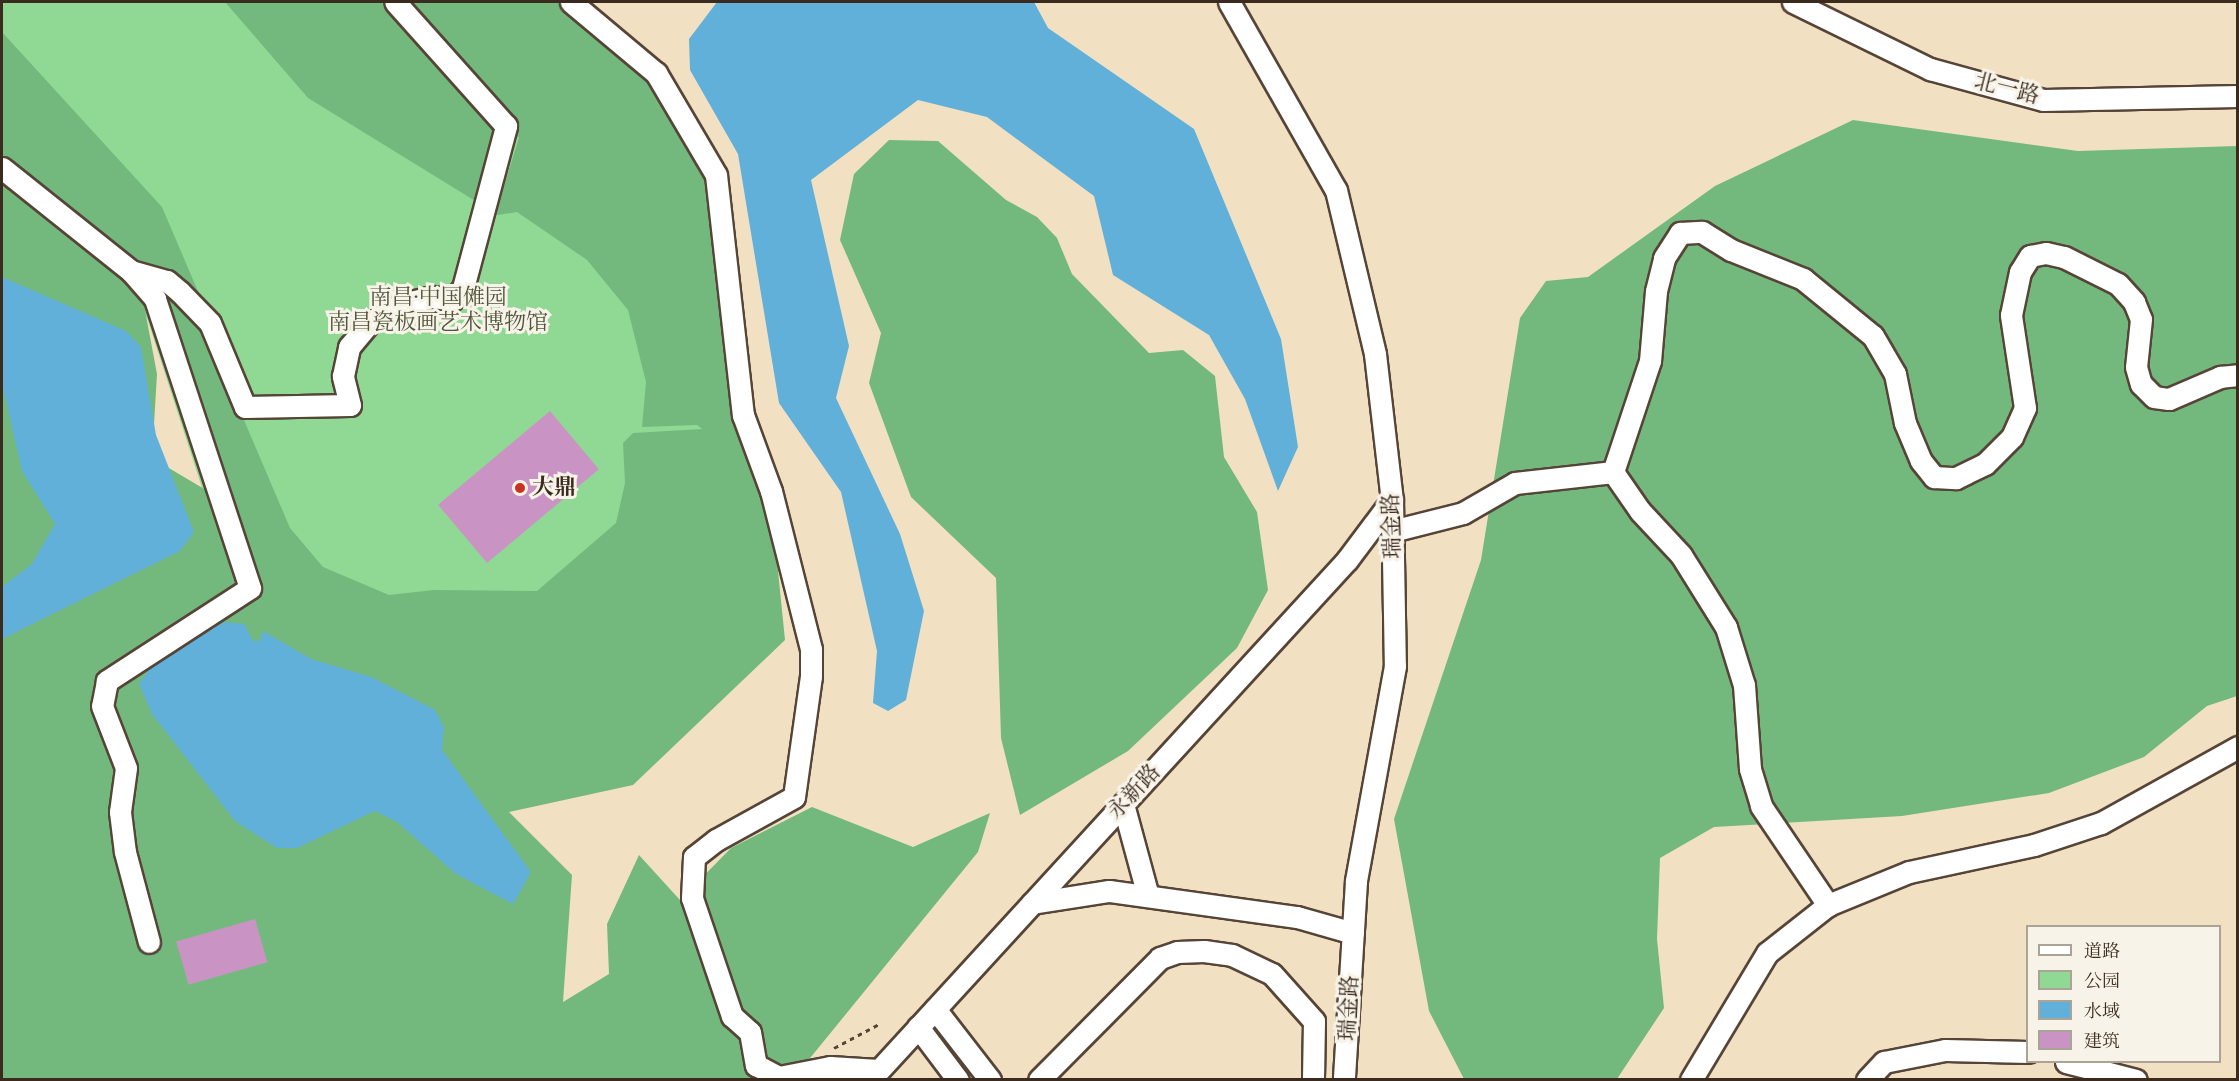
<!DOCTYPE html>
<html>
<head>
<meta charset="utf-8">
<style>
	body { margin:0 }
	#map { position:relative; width:2239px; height:1081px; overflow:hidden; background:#f2e0c3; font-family:Cardo,"Noto Serif SC",serif }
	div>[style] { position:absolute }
	.green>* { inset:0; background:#8fd995 }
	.forest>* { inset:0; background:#73b97e }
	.water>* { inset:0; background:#60b0da }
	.building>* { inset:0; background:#c994c4; transform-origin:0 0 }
	.path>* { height:3px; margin-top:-1.5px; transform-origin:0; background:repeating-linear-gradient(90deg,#564537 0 4.5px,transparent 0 9px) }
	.roads { filter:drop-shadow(2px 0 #564537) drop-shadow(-2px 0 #564537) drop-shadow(0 2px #564537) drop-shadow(0 -2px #564537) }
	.minor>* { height:21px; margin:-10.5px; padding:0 10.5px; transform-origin:10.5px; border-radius:10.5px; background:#fff }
	.dots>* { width:16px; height:16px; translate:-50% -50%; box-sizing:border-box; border:3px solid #f7f3e8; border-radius:50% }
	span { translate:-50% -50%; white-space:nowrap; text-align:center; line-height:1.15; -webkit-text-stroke:6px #f7f3e8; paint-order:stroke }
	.street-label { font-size:22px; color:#3b2a1e }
	.park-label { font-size:22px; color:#50563c }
	.poi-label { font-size:22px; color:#3b2a1e; font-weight:700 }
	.left { translate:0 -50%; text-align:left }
	.frame { position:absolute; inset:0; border:3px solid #3b2a1e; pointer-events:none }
	.legend { position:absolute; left:2026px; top:925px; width:195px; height:138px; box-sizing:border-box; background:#f7f3e8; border:2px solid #aca397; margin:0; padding:8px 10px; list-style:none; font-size:18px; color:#3b2a1e }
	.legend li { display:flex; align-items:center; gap:12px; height:30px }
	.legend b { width:30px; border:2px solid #aca397 }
</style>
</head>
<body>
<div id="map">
	<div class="green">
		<div style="clip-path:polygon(2px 2px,513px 2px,635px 66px,758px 632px,238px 599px,147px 318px,2px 205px)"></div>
	</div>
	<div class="forest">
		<div style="clip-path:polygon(225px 2px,382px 2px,497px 128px,479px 197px,497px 208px,519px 138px,403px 2px,562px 2px,654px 77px,713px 183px,734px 388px,777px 561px,785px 640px,633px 785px,509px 812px,572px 875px,563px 1002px,609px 974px,607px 924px,639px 855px,680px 900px,731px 848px,812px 807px,913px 847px,990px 813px,978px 852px,793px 1079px,2px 1079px,2px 32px,162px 207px,200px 296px,147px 265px,142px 294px,157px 374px,152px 458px,216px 496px,234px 557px,252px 560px,156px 288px,169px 293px,204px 326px,290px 528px,323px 567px,389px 595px,434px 590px,537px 591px,616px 523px,625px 483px,623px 443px,633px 433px,702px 429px,697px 425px,642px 427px,646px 382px,628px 310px,587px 260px,517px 212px,498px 215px,308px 98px)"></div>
		<div style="clip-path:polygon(1853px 120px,2078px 151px,2237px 146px,2237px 696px,2207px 706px,2144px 757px,2049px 793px,1902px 816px,1714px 827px,1660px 858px,1657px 939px,1664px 1008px,1617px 1079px,1464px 1079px,1429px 1011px,1394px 819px,1481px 560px,1520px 318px,1546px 281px,1588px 277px,1715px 186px)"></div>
		<div style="clip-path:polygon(889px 140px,938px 141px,1006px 200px,1037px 217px,1057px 238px,1072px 274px,1149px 353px,1183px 350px,1215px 376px,1224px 457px,1257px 512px,1268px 590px,1237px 648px,1128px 751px,1020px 815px,1001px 738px,996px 578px,911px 497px,869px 383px,881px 333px,840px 240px,854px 174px)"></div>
	</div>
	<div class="water">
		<div style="clip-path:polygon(717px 2px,1034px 2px,1048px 28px,1194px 129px,1281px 339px,1298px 447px,1278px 491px,1245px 399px,1209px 335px,1113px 275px,1094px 196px,987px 117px,918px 100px,811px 180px,849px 346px,836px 398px,900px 534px,924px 611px,906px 700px,888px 711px,873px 703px,877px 651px,841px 492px,779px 403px,738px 154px,690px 70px,689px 39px)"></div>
		<div style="clip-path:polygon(2px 277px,126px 331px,141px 347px,156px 435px,194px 532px,180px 551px,2px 639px,2px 587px,32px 564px,55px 524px,22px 471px,2px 383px)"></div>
		<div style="clip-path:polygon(223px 622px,244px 624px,253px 641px,260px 641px,263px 631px,311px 659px,371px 677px,435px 710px,444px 727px,442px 750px,531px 872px,513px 904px,456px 874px,397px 822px,375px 811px,297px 848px,277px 848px,235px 821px,152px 714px,139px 684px,152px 666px)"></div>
	</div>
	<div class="building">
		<div style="left:550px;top:411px;width:76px;height:146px;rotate:50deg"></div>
		<div style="left:255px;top:919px;width:45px;height:82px;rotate:74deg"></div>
	</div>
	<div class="path">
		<div style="left:834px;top:1048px;width:53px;rotate:-28deg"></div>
	</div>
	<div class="roads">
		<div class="minor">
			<div style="left:571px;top:2px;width:111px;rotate:39.9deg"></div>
			<div style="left:656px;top:73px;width:118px;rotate:59.5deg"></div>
			<div style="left:716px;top:175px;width:242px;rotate:83.6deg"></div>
			<div style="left:743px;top:415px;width:81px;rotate:69.8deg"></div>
			<div style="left:771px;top:491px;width:163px;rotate:75.8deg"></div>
			<div style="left:811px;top:649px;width:27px;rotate:90deg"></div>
			<div style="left:811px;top:676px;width:122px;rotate:98deg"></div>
			<div style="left:794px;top:797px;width:89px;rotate:151.1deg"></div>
			<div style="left:716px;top:840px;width:28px;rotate:142deg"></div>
			<div style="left:694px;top:857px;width:41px;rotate:92.8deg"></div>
			<div style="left:692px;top:898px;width:125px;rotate:71.3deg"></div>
			<div style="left:732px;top:1016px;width:24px;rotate:42deg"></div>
			<div style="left:750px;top:1032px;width:34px;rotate:80deg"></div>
			<div style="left:756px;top:1065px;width:26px;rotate:28deg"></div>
			<div style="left:779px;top:1077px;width:52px;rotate:-11.1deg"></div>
			<div style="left:830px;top:1067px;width:48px;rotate:3.6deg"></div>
			<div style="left:1229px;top:2px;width:216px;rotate:60.4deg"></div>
			<div style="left:1336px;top:190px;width:169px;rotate:76.6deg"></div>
			<div style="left:1375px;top:354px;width:147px;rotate:83.4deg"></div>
			<div style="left:1392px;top:500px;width:166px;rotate:89deg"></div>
			<div style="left:1395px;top:666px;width:219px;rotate:100.3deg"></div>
			<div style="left:1356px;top:881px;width:199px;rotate:93.5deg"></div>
			<div style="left:1793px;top:2px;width:153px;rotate:26.1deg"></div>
			<div style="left:1930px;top:69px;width:117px;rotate:15.3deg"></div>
			<div style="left:2043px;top:100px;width:195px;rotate:-1.2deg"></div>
			<div style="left:2px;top:168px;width:165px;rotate:38.6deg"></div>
			<div style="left:131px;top:271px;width:37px;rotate:16deg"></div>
			<div style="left:167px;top:281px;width:17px;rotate:40deg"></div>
			<div style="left:180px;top:292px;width:43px;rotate:45.9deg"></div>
			<div style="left:210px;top:323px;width:91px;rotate:67.4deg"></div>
			<div style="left:245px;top:407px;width:105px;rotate:-1.1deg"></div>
			<div style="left:350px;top:405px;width:30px;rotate:-104deg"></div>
			<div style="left:343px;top:376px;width:30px;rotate:-78deg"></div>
			<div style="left:349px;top:347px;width:31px;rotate:-50deg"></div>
			<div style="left:369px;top:323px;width:38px;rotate:-30deg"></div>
			<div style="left:402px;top:304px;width:32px;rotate:-13deg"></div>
			<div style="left:433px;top:297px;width:19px;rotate:9deg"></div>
			<div style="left:452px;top:300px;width:16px;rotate:-47deg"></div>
			<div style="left:463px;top:288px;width:168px;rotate:-75.1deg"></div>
			<div style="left:506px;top:126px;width:166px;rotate:-131.8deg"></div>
			<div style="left:131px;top:271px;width:37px;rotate:49deg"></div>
			<div style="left:155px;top:299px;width:304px;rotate:71.8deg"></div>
			<div style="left:250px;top:588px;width:171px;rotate:147deg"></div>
			<div style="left:107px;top:681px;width:25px;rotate:101deg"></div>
			<div style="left:102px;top:706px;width:66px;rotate:68.8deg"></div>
			<div style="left:126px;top:768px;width:44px;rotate:97.8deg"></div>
			<div style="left:120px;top:812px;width:40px;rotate:82.9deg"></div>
			<div style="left:125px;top:852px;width:93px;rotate:75.1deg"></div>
			<div style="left:1613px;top:472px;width:117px;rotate:-71.6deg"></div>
			<div style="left:1650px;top:361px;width:70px;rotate:-85.1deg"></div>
			<div style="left:1656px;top:291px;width:34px;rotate:-76deg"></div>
			<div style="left:1664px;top:258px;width:30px;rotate:-57deg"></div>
			<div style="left:1680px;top:233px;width:22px;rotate:-3deg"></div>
			<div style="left:1702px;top:232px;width:34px;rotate:32deg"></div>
			<div style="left:1731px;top:250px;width:78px;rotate:21.9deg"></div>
			<div style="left:1803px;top:279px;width:90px;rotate:39.2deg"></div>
			<div style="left:1873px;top:336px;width:44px;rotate:59.9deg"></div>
			<div style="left:1895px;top:374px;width:50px;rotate:78.5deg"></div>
			<div style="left:1905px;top:423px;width:41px;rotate:67.2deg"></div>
			<div style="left:1921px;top:461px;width:21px;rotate:51deg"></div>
			<div style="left:1934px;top:477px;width:22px;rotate:3deg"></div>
			<div style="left:1956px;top:478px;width:32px;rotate:-26deg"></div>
			<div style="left:1985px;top:464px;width:38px;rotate:-45deg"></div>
			<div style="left:2012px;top:437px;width:32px;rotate:-66deg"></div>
			<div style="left:2025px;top:408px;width:94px;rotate:-98.6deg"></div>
			<div style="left:2011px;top:315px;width:44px;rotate:-78.2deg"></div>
			<div style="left:2020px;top:272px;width:19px;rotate:-58deg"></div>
			<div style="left:2030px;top:256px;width:16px;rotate:-11deg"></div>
			<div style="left:2046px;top:253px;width:18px;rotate:13deg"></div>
			<div style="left:2064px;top:257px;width:60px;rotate:26.6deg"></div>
			<div style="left:2118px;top:284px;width:24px;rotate:48deg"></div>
			<div style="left:2134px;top:302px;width:18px;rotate:68deg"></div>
			<div style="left:2141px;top:319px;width:48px;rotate:95.9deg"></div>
			<div style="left:2136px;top:367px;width:18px;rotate:74deg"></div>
			<div style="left:2141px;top:384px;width:18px;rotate:45deg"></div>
			<div style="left:2154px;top:397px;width:15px;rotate:8deg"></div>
			<div style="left:2169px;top:399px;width:56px;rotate:-23.3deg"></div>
			<div style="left:2220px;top:377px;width:18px;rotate:-6deg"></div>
			<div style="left:1392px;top:531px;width:73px;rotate:-14.2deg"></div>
			<div style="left:1463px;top:513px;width:60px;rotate:-30deg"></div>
			<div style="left:1515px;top:483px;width:99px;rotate:-6.4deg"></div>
			<div style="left:1613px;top:472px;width:47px;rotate:55.3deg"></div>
			<div style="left:1640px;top:511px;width:60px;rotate:47deg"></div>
			<div style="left:1681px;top:555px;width:85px;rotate:58deg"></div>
			<div style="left:1726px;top:627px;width:61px;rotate:72.8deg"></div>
			<div style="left:1744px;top:685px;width:84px;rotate:85.9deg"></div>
			<div style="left:1750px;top:769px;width:39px;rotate:73deg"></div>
			<div style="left:1761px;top:806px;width:120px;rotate:55.9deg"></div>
			<div style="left:1123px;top:804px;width:95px;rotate:74.8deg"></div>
			<div style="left:1032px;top:903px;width:78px;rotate:-8.9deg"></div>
			<div style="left:1109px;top:891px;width:190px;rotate:7.9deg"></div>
			<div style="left:1297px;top:917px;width:58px;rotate:15.9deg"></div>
			<div style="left:935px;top:1009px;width:90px;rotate:52.2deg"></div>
			<div style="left:918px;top:1027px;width:66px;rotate:53deg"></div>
			<div style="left:2066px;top:1062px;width:72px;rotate:14.4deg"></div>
			<div style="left:870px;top:1080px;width:706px;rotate:-47.47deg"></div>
			<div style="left:1347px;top:560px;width:75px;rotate:-53.1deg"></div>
			<div style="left:1039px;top:1080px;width:172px;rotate:-45.2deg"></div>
			<div style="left:1160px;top:958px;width:18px;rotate:-19deg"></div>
			<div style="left:1177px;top:952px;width:27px;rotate:-2deg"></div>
			<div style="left:1204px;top:951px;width:28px;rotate:8deg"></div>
			<div style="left:1232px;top:955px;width:44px;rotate:25.4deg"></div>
			<div style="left:1272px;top:974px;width:63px;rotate:48.2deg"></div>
			<div style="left:1314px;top:1021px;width:59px;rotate:91deg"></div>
			<div style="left:1691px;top:1080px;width:148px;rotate:-59.1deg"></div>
			<div style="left:1767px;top:953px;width:78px;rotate:-38.2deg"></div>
			<div style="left:1828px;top:905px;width:87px;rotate:-22.2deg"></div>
			<div style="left:1909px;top:872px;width:128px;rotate:-12.2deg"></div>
			<div style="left:2034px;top:845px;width:71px;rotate:-18.2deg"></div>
			<div style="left:2101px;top:823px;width:157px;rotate:-29deg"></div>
			<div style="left:1867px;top:1080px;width:25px;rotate:-47deg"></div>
			<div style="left:1884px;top:1062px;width:62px;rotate:-11.1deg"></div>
			<div style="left:1945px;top:1050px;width:83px;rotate:1.4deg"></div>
		</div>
	</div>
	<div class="dots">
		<div style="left:520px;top:488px;background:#c8321e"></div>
	</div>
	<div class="street-label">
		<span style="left:2007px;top:89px;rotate:14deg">北一路</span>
		<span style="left:1392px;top:526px;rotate:-92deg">瑞金路</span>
		<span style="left:1134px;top:792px;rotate:-47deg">永新路</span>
		<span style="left:1349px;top:1008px;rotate:-87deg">瑞金路</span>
	</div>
	<div class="park-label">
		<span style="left:438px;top:310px">南昌·中国傩园<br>南昌瓷板画艺术博物馆</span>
	</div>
	<div class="poi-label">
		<span class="left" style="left:532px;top:488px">大鼎</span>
	</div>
	<div class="frame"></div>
	<ul class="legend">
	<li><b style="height:8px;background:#fff"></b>道路</li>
	<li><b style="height:16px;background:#8fd995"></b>公园</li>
	<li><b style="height:16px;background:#60b0da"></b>水域</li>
	<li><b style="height:16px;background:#c994c4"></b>建筑</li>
	</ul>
</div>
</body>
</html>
